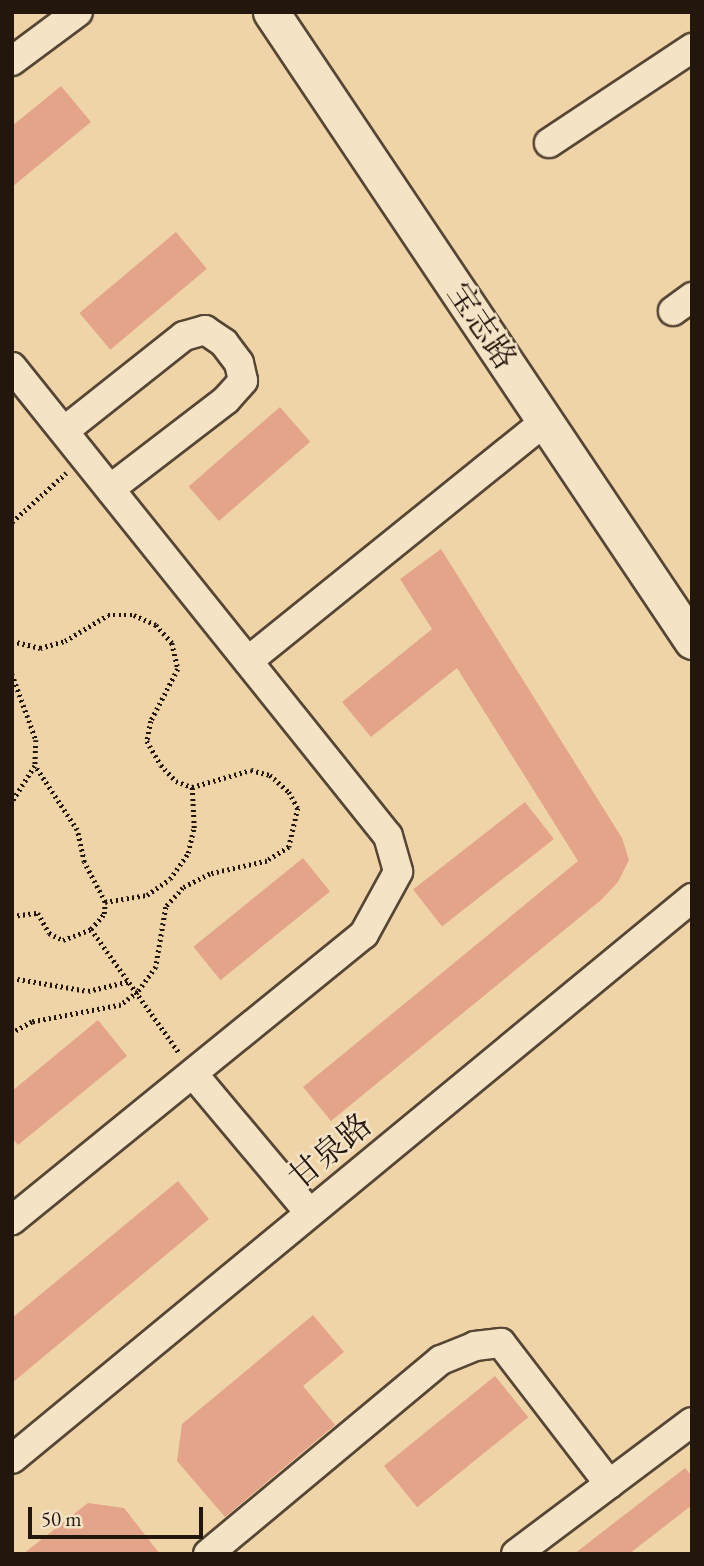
<!DOCTYPE html>
<html>
<head>
<meta charset="utf-8">
<style>
	body { margin:0 }
	#map { position:relative; width:704px; height:1566px; overflow:hidden; background:#efd4a8; font-family:"EB Garamond","Noto Serif SC",serif }
	div>[style] { position:absolute }
	.building>* { inset:0; background:#e4a489; transform-origin:0 0 }
	.path>* { height:4.5px; margin-top:-2.25px; transform-origin:0; background:repeating-linear-gradient(90deg,#23160d 0 2px,transparent 0 5.5px) }
	.roads { filter:drop-shadow(2px 0 #564634) drop-shadow(-2px 0 #564634) drop-shadow(0 2px #564634) drop-shadow(0 -2px #564634) }
	.minor>* { height:28px; margin:-14px; padding:0 14px; transform-origin:14px; border-radius:14px; background:#f5e3c6 }
	.tertiary>* { height:35px; margin:-17.5px; padding:0 17.5px; transform-origin:17.5px; border-radius:17.5px; background:#f5e3c6 }
	span { translate:-50% -50%; white-space:nowrap; text-align:center; line-height:1.15; -webkit-text-stroke:5px #f5e3c6; paint-order:stroke }
	.street-label { font-size:32px; color:#23160d }
	.frame { position:absolute; inset:0; border:14px solid #23160d; pointer-events:none }
	.scale { position:absolute; left:28px; top:1507px; width:175px; height:32px; box-sizing:border-box; border:4px solid #23160d; border-top:0; padding-left:9px; font-size:21px; line-height:24px; white-space:nowrap; color:#23160d; -webkit-text-stroke:5px #f5e3c6; paint-order:stroke }
</style>
</head>
<body>
<div id="map">
	<div class="building">
		<div style="clip-path:polygon(61px 86px,91px 122px,12px 187px,12px 126px)"></div>
		<div style="left:176px;top:232px;width:48px;height:126px;rotate:50deg"></div>
		<div style="left:280px;top:407px;width:46px;height:121px;rotate:49deg"></div>
		<div style="clip-path:polygon(441px 549px,622px 838px,629px 860px,618px 882px,601px 900px,331px 1121px,303px 1087px,578px 861px,457px 668px,371px 737px,342px 702px,432px 629px,400px 579px)"></div>
		<div style="left:525px;top:802px;width:47px;height:142px;rotate:52deg"></div>
		<div style="left:303px;top:858px;width:43px;height:141px;rotate:51deg"></div>
		<div style="clip-path:polygon(98px 1020px,127px 1056px,18px 1145px,12px 1138px,12px 1091px)"></div>
		<div style="clip-path:polygon(178px 1181px,209px 1219px,12px 1383px,12px 1318px)"></div>
		<div style="clip-path:polygon(313px 1315px,344px 1352px,303px 1386px,335px 1425px,225px 1517px,177px 1461px,182px 1424px)"></div>
		<div style="left:495px;top:1376px;width:53px;height:143px;rotate:51deg"></div>
		<div style="clip-path:polygon(685px 1468px,692px 1476px,692px 1505px,629px 1554px,574px 1554px)"></div>
		<div style="clip-path:polygon(88px 1503px,124px 1508px,160px 1554px,23px 1554px)"></div>
	</div>
	<div class="path">
		<div style="left:12px;top:522px;width:73px;rotate:-42.2deg"></div>
		<div style="left:12px;top:641px;width:29px;rotate:14deg"></div>
		<div style="left:40px;top:648px;width:26px;rotate:-16deg"></div>
		<div style="left:65px;top:641px;width:50px;rotate:-31.2deg"></div>
		<div style="left:108px;top:615px;width:26px"></div>
		<div style="left:134px;top:615px;width:24px;rotate:24deg"></div>
		<div style="left:156px;top:625px;width:24px;rotate:48deg"></div>
		<div style="left:172px;top:643px;width:27px;rotate:77deg"></div>
		<div style="left:178px;top:669px;width:59px;rotate:117.4deg"></div>
		<div style="left:151px;top:721px;width:20px;rotate:101deg"></div>
		<div style="left:147px;top:741px;width:28px;rotate:60deg"></div>
		<div style="left:161px;top:765px;width:22px;rotate:47deg"></div>
		<div style="left:176px;top:781px;width:17px;rotate:21deg"></div>
		<div style="left:192px;top:787px;width:61px;rotate:-16.1deg"></div>
		<div style="left:251px;top:770px;width:20px;rotate:15deg"></div>
		<div style="left:270px;top:775px;width:25px;rotate:42deg"></div>
		<div style="left:289px;top:792px;width:18px;rotate:61deg"></div>
		<div style="left:298px;top:808px;width:40px;rotate:103deg"></div>
		<div style="left:289px;top:847px;width:26px;rotate:148deg"></div>
		<div style="left:267px;top:861px;width:58px;rotate:167.2deg"></div>
		<div style="left:210px;top:874px;width:30px;rotate:153deg"></div>
		<div style="left:183px;top:888px;width:25px;rotate:132deg"></div>
		<div style="left:166px;top:907px;width:61px;rotate:99.5deg"></div>
		<div style="left:156px;top:967px;width:31px;rotate:126deg"></div>
		<div style="left:138px;top:992px;width:21px;rotate:143deg"></div>
		<div style="left:121px;top:1005px;width:91px;rotate:169.2deg"></div>
		<div style="left:32px;top:1022px;width:23px;rotate:151deg"></div>
		<div style="left:12px;top:674px;width:70px;rotate:70deg"></div>
		<div style="left:36px;top:740px;width:26px;rotate:92deg"></div>
		<div style="left:35px;top:766px;width:43px;rotate:122.6deg"></div>
		<div style="left:105px;top:902px;width:43px;rotate:-9.5deg"></div>
		<div style="left:147px;top:895px;width:28px;rotate:-35deg"></div>
		<div style="left:170px;top:879px;width:32px;rotate:-55deg"></div>
		<div style="left:188px;top:853px;width:26px;rotate:-77deg"></div>
		<div style="left:194px;top:828px;width:41px;rotate:-92.8deg"></div>
		<div style="left:12px;top:916px;width:26px;rotate:-7deg"></div>
		<div style="left:38px;top:913px;width:23px;rotate:61deg"></div>
		<div style="left:49px;top:933px;width:16px;rotate:27deg"></div>
		<div style="left:63px;top:940px;width:30px;rotate:-21deg"></div>
		<div style="left:91px;top:929px;width:20px;rotate:-49deg"></div>
		<div style="left:104px;top:914px;width:12px;rotate:-85deg"></div>
		<div style="left:105px;top:902px;width:45px;rotate:-117.7deg"></div>
		<div style="left:84px;top:862px;width:33px;rotate:-102deg"></div>
		<div style="left:77px;top:830px;width:77px;rotate:-123.3deg"></div>
		<div style="left:91px;top:929px;width:153px;rotate:54.5deg"></div>
		<div style="left:12px;top:978px;width:77px;rotate:9.7deg"></div>
		<div style="left:88px;top:991px;width:43px;rotate:-13.4deg"></div>
	</div>
	<div class="roads">
		<div class="minor">
			<div style="left:12px;top:61px;width:82px;rotate:-36.6deg"></div>
			<div style="left:549px;top:143px;width:172px;rotate:-33.6deg"></div>
			<div style="left:673px;top:311px;width:24px;rotate:-36deg"></div>
			<div style="left:12px;top:367px;width:601px;rotate:51.28deg"></div>
			<div style="left:388px;top:836px;width:37px;rotate:74deg"></div>
			<div style="left:398px;top:872px;width:71px;rotate:118.7deg"></div>
			<div style="left:364px;top:934px;width:454px;rotate:140.9deg"></div>
			<div style="left:64px;top:431px;width:153px;rotate:-38.4deg"></div>
			<div style="left:184px;top:336px;width:22px;rotate:-16deg"></div>
			<div style="left:205px;top:330px;width:23px;rotate:34deg"></div>
			<div style="left:224px;top:343px;width:25px;rotate:53deg"></div>
			<div style="left:239px;top:363px;width:18px;rotate:77deg"></div>
			<div style="left:243px;top:381px;width:25px;rotate:132deg"></div>
			<div style="left:226px;top:400px;width:146px;rotate:142.5deg"></div>
			<div style="left:248px;top:661px;width:382px;rotate:-38.9deg"></div>
			<div style="left:194px;top:1075px;width:180px;rotate:50deg"></div>
			<div style="left:12px;top:1459px;width:882px;rotate:-39.52deg"></div>
			<div style="left:208px;top:1554px;width:303px;rotate:-39.8deg"></div>
			<div style="left:441px;top:1360px;width:37px;rotate:-22deg"></div>
			<div style="left:475px;top:1346px;width:26px;rotate:-7deg"></div>
			<div style="left:501px;top:1343px;width:178px;rotate:52.5deg"></div>
			<div style="left:516px;top:1554px;width:220px;rotate:-36.9deg"></div>
		</div>
		<div class="tertiary">
			<div style="left:271px;top:12px;width:757px;rotate:56.2deg"></div>
		</div>
	</div>
	<div class="street-label">
		<span style="left:482px;top:326px;rotate:56deg">宝志路</span>
		<span style="left:330px;top:1151px;rotate:-40deg">甘泉路</span>
	</div>
	<div class="frame"></div>
	<div class="scale">50 m</div>
</div>
</body>
</html>
